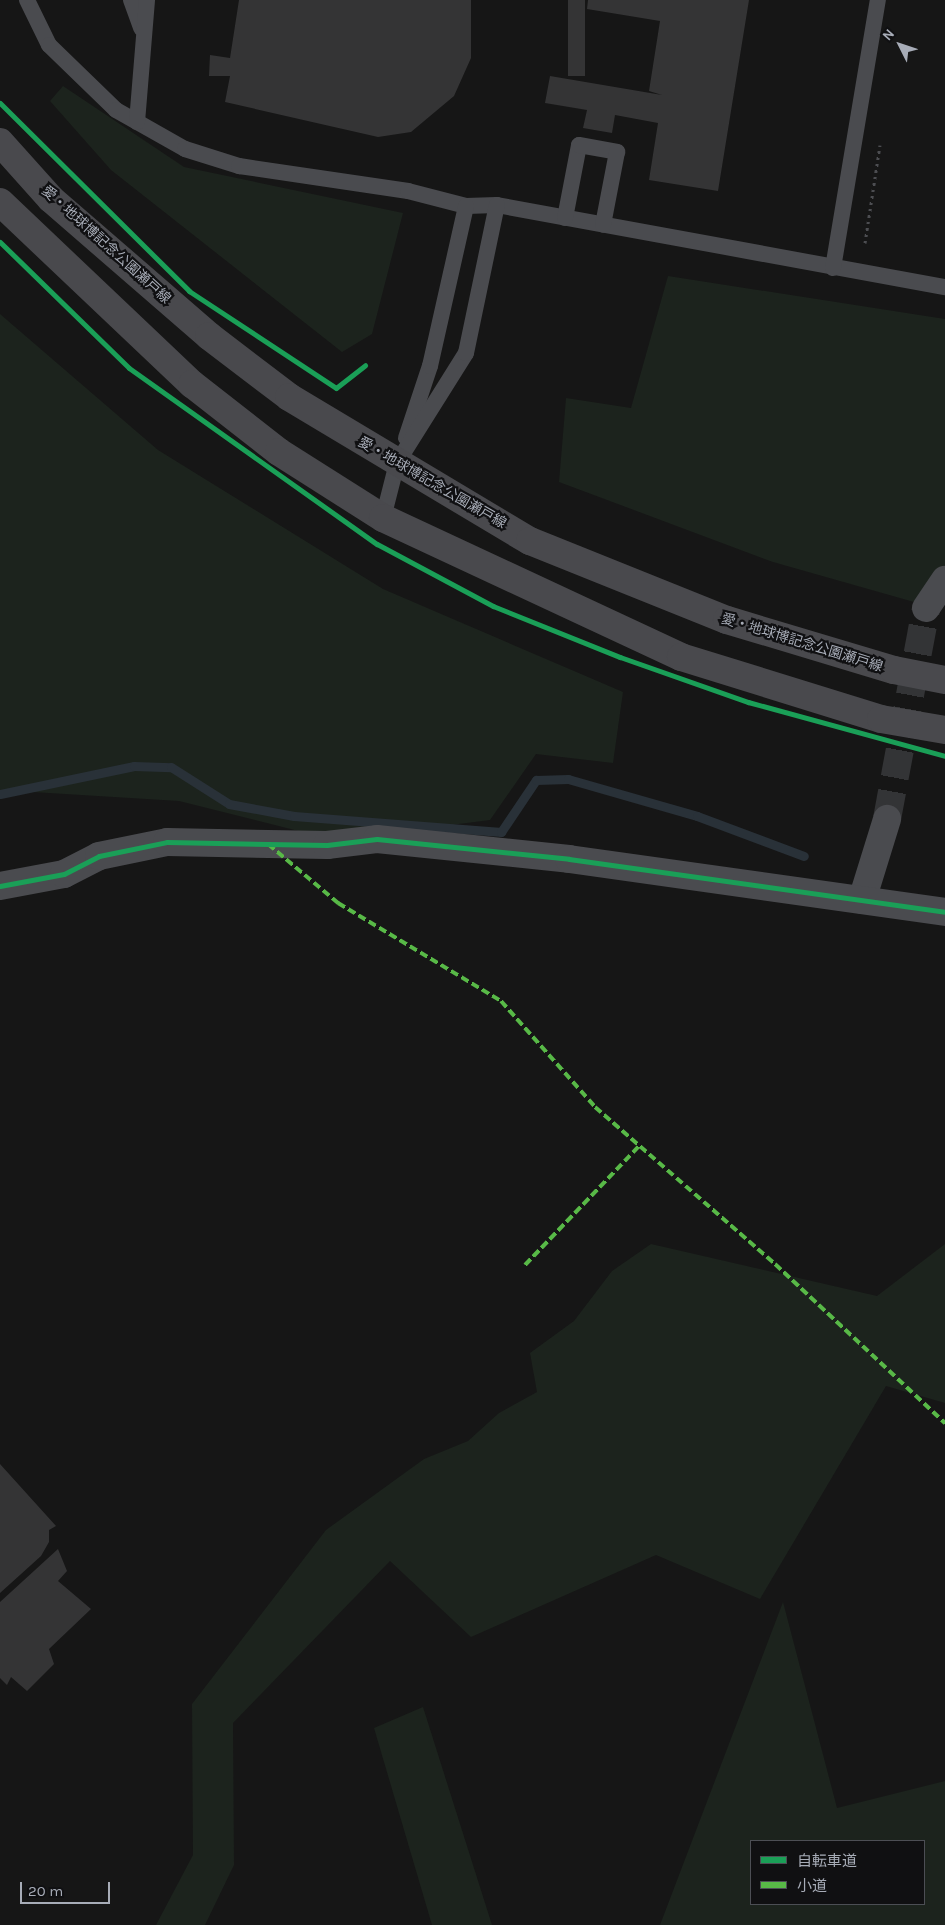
<!DOCTYPE html>
<html>
<head>
<meta charset="utf-8">
<style>
	body { margin:0 }
	#map { position:relative; width:945px; height:1925px; overflow:hidden; background:#161616; font-family:Karla,"Noto Sans JP",sans-serif }
	div>[style] { position:absolute }
	.green>* { inset:0; background:#1c231d }
	.stream>* { height:9px; margin:-4.5px; padding:0 4.5px; transform-origin:4.5px; border-radius:4.5px; background:#293138 }
	.building>* { inset:0; background:#343435; transform-origin:0 0 }
	.minor-tunnel>* { height:28px; margin-top:-14px; transform-origin:0; background:repeating-linear-gradient(90deg,#333436 0 28px,transparent 0 42px) }
	.path>* { height:3px; margin-top:-1.5px; transform-origin:0; background:repeating-linear-gradient(90deg,#4c4d51 0 2.5px,transparent 0 6.5px) }
	.service>* { height:16px; margin:-8px; padding:0 8px; transform-origin:8px; border-radius:8px; background:#4a4b4f }
	.minor>* { height:28px; margin:-14px; padding:0 14px; transform-origin:14px; border-radius:14px; background:#4a4b4f }
	.tertiary>* { height:28px; margin:-14px; padding:0 14px; transform-origin:14px; border-radius:14px; background:#4a4b4f }
	.secondary>* { height:28px; margin:-14px; padding:0 14px; transform-origin:14px; border-radius:14px; background:#49494d }
	.quiet>* { height:4px; margin-top:-2px; transform-origin:0; background:repeating-linear-gradient(90deg,#58b947 0 8px,transparent 0 12px) }
	.cycleway>* { height:5px; margin:-2.5px; padding:0 2.5px; transform-origin:2.5px; border-radius:2.5px; background:#1a9f57 }
	span { translate:-50% -50%; white-space:nowrap; text-align:center; line-height:1.15; -webkit-text-stroke:4.5px #101012; paint-order:stroke }
	.street-label { font-size:14px; color:#a7acb7 }
	.legend { position:absolute; left:750px; top:1840px; width:175px; height:65px; box-sizing:border-box; background:#101012; border:1px solid #4c4e54; margin:0; padding:6px 9px; list-style:none; font-size:15px; color:#a7acb7 }
	.legend li { display:flex; align-items:center; gap:10px; height:25px }
	.legend b { width:25px; border:1px solid #4c4e54 }
	.north { position:absolute; left:875px; top:20px; width:50px; height:50px; -webkit-text-stroke:4px #101012; paint-order:stroke; rotate:311deg; font-size:14px; font-weight:700; line-height:20px; text-align:center; color:#a7acb7 }
	.north::after { content:''; display:block; margin:auto; width:18px; height:22px; background:#a7acb7; clip-path:polygon(50% 0,100% 100%,50% 72%,0 100%) }
	.scale { position:absolute; left:20px; top:1882px; width:90px; height:22px; box-sizing:border-box; border:2px solid #a7acb7; border-top:0; padding-left:6px; font-size:15px; line-height:18px; white-space:nowrap; color:#a7acb7; -webkit-text-stroke:4px #101012; paint-order:stroke }
</style>
</head>
<body>
<div id="map">
	<div class="green">
		<div style="clip-path:polygon(63px 86px,184px 167px,403px 213px,372px 334px,342px 352px,111px 170px,50px 101px)"></div>
		<div style="clip-path:polygon(668px 276px,945px 319px,945px 565px,914px 602px,773px 562px,559px 482px,566px 398px,631px 408px)"></div>
		<div style="clip-path:polygon(0 314px,158px 450px,383px 589px,623px 692px,613px 763px,536px 754px,490px 820px,334px 840px,179px 801px,0 790px)"></div>
		<div style="clip-path:polygon(651px 1244px,877px 1296px,945px 1244px,945px 1403px,886px 1386px,760px 1599px,656px 1555px,471px 1637px,390px 1561px,233px 1723px,234px 1865px,205px 1925px,156px 1925px,193px 1855px,192px 1704px,326px 1530px,424px 1459px,468px 1441px,499px 1413px,537px 1392px,530px 1353px,574px 1321px,612px 1271px)"></div>
		<div style="clip-path:polygon(evenodd,783px 1602px,837px 1808px,945px 1781px,945px 1925px,660px 1925px,783px 1602px,751px 1841px,924px 1841px,924px 1904px,751px 1904px,751px 1841px)"></div>
		<div style="clip-path:polygon(423px 1707px,492px 1925px,432px 1925px,374px 1728px)"></div>
	</div>
	<div class="stream">
		<div style="left:0;top:794px;width:137px;rotate:-11.8deg"></div>
		<div style="left:134px;top:766px;width:37px;rotate:2deg"></div>
		<div style="left:171px;top:767px;width:69px;rotate:32.5deg"></div>
		<div style="left:229px;top:804px;width:66px;rotate:10.5deg"></div>
		<div style="left:294px;top:816px;width:208px;rotate:4.4deg"></div>
		<div style="left:501px;top:832px;width:63px;rotate:-56.1deg"></div>
		<div style="left:536px;top:780px;width:32px;rotate:-2deg"></div>
		<div style="left:568px;top:779px;width:134px;rotate:16deg"></div>
		<div style="left:697px;top:816px;width:114px;rotate:20.5deg"></div>
	</div>
	<div class="building">
		<div style="clip-path:polygon(239px 0,471px 0,471px 58px,454px 96px,411px 132px,378px 137px,225px 102px,230px 76px,209px 76px,210px 55px,230px 58px)"></div>
		<div style="left:568px;top:0;width:17px;height:76px"></div>
		<div style="clip-path:polygon(588px 0,749px 0,718px 191px,649px 180px,658px 123px,615px 115px,612px 133px,583px 128px,587px 110px,545px 103px,550px 76px,662px 95px,649px 91px,660px 21px,587px 9px)"></div>
		<div style="clip-path:polygon(0 1464px,56px 1526px,49px 1530px,49px 1542px,41px 1556px,0 1593px)"></div>
		<div style="clip-path:polygon(58px 1549px,67px 1571px,58px 1581px,91px 1609px,49px 1649px,54px 1664px,27px 1691px,11px 1677px,7px 1685px,0 1678px,0 1602px)"></div>
	</div>
	<div class="minor-tunnel">
		<div style="left:887px;top:819px;width:215px;rotate:-79.5deg"></div>
	</div>
	<div class="path">
		<div style="left:865px;top:243px;width:99px;rotate:-81.3deg"></div>
	</div>
	<div class="service">
		<div style="left:27px;top:0;width:50px;rotate:63.9deg"></div>
		<div style="left:49px;top:45px;width:93px;rotate:44.1deg"></div>
		<div style="left:116px;top:110px;width:79px;rotate:29.5deg"></div>
		<div style="left:185px;top:149px;width:57px;rotate:17.5deg"></div>
		<div style="left:239px;top:166px;width:171px;rotate:8.4deg"></div>
		<div style="left:408px;top:191px;width:60px;rotate:14.5deg"></div>
		<div style="left:466px;top:206px;width:31px;rotate:-2deg"></div>
		<div style="left:497px;top:205px;width:455px;rotate:10.4deg"></div>
		<div style="left:131px;top:0;width:30px;rotate:70deg"></div>
		<div style="left:137px;top:122px;width:122px;rotate:-85.3deg"></div>
		<div style="left:565px;top:218px;width:74px;rotate:-79.1deg"></div>
		<div style="left:579px;top:145px;width:39px;rotate:10deg"></div>
		<div style="left:617px;top:152px;width:74px;rotate:100.9deg"></div>
		<div style="left:833px;top:268px;width:272px;rotate:-80.5deg"></div>
		<div style="left:406px;top:438px;width:76px;rotate:-71.6deg"></div>
		<div style="left:430px;top:366px;width:164px;rotate:-77.3deg"></div>
		<div style="left:383px;top:518px;width:57px;rotate:-75.7deg"></div>
		<div style="left:397px;top:463px;width:130px;rotate:-57.9deg"></div>
		<div style="left:466px;top:353px;width:151px;rotate:-78.2deg"></div>
	</div>
	<div class="minor">
		<div style="left:926px;top:608px;width:34px;rotate:-56deg"></div>
		<div style="left:862px;top:900px;width:85px;rotate:-72.8deg"></div>
	</div>
	<div class="tertiary">
		<div style="left:0;top:886px;width:65px;rotate:-10.6deg"></div>
		<div style="left:64px;top:874px;width:39px;rotate:-27deg"></div>
		<div style="left:99px;top:856px;width:69px;rotate:-11.6deg"></div>
		<div style="left:167px;top:842px;width:160px;rotate:1.1deg"></div>
		<div style="left:327px;top:845px;width:50px;rotate:-6.8deg"></div>
		<div style="left:377px;top:839px;width:193px;rotate:5.9deg"></div>
		<div style="left:569px;top:859px;width:380px;rotate:8deg"></div>
	</div>
	<div class="secondary">
		<div style="left:0;top:142px;width:76px;rotate:48.2deg"></div>
		<div style="left:51px;top:199px;width:209px;rotate:40.9deg"></div>
		<div style="left:209px;top:336px;width:101px;rotate:37.3deg"></div>
		<div style="left:289px;top:397px;width:281px;rotate:30.9deg"></div>
		<div style="left:530px;top:541px;width:212px;rotate:21.9deg"></div>
		<div style="left:727px;top:620px;width:174px;rotate:16.7deg"></div>
		<div style="left:894px;top:670px;width:52px;rotate:11.1deg"></div>
		<div style="left:0;top:202px;width:265px;rotate:43.5deg"></div>
		<div style="left:192px;top:384px;width:110px;rotate:38deg"></div>
		<div style="left:279px;top:452px;width:123px;rotate:32.4deg"></div>
		<div style="left:383px;top:518px;width:329px;rotate:25deg"></div>
		<div style="left:681px;top:657px;width:209px;rotate:17.2deg"></div>
		<div style="left:881px;top:719px;width:65px;rotate:9.8deg"></div>
	</div>
	<div class="quiet">
		<div style="left:268px;top:844px;width:92px;rotate:40.1deg"></div>
		<div style="left:338px;top:903px;width:190px;rotate:31deg"></div>
		<div style="left:501px;top:1001px;width:142px;rotate:48.4deg"></div>
		<div style="left:595px;top:1107px;width:239px;rotate:41.1deg"></div>
		<div style="left:775px;top:1264px;width:233px;rotate:43.1deg"></div>
		<div style="left:525px;top:1265px;width:165px;rotate:-46.2deg"></div>
	</div>
	<div class="cycleway">
		<div style="left:0;top:103px;width:267px;rotate:44.8deg"></div>
		<div style="left:189px;top:291px;width:176px;rotate:33.4deg"></div>
		<div style="left:336px;top:388px;width:37px;rotate:-38deg"></div>
		<div style="left:0;top:242px;width:180px;rotate:44.3deg"></div>
		<div style="left:129px;top:368px;width:304px;rotate:35.4deg"></div>
		<div style="left:377px;top:544px;width:132px;rotate:28.1deg"></div>
		<div style="left:493px;top:606px;width:137px;rotate:21.9deg"></div>
		<div style="left:620px;top:657px;width:136px;rotate:19.4deg"></div>
		<div style="left:748px;top:702px;width:204px;rotate:15.3deg"></div>
		<div style="left:0;top:886px;width:65px;rotate:-10.6deg"></div>
		<div style="left:64px;top:874px;width:39px;rotate:-27deg"></div>
		<div style="left:99px;top:856px;width:69px;rotate:-11.6deg"></div>
		<div style="left:167px;top:842px;width:160px;rotate:1.1deg"></div>
		<div style="left:327px;top:845px;width:50px;rotate:-6.8deg"></div>
		<div style="left:377px;top:839px;width:193px;rotate:5.9deg"></div>
		<div style="left:569px;top:859px;width:380px;rotate:8deg"></div>
	</div>
	<div class="street-label">
		<span style="left:106px;top:245px;rotate:42deg">愛・地球博記念公園瀬戸線</span>
		<span style="left:432px;top:483px;rotate:30deg">愛・地球博記念公園瀬戸線</span>
		<span style="left:802px;top:643px;rotate:17deg">愛・地球博記念公園瀬戸線</span>
	</div>
	<ul class="legend">
	<li><b style="height:6px;background:#1a9f57"></b>自転車道</li>
	<li><b style="height:6px;background:#58b947"></b>小道</li>
	</ul>
	<div class="north">N</div>
	<div class="scale">20 m</div>
</div>
</body>
</html>
